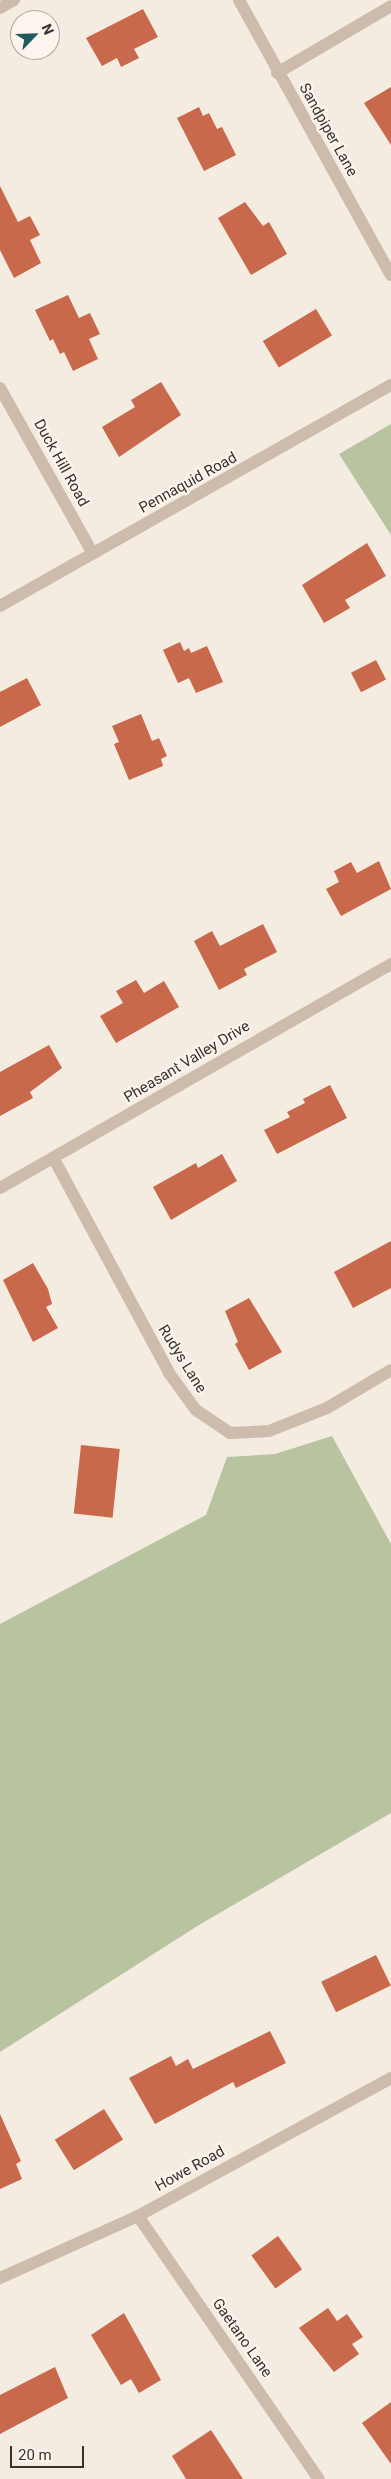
<!DOCTYPE html>
<html>
<head>
<meta charset="utf-8">
<style>
	body { margin:0 }
	#map { position:relative; width:391px; height:2479px; overflow:hidden; background:#f4ebe1; font-family:Roboto,sans-serif }
	div>[style] { position:absolute }
	.green>* { inset:0; background:#b8c4a0 }
	.building>* { inset:0; background:#c8694b; transform-origin:0 0 }
	.minor>* { height:12px; margin:-6px; padding:0 6px; transform-origin:6px; border-radius:6px; background:#cdbbac }
	span { translate:-50% -50%; white-space:nowrap; text-align:center; line-height:1.15; -webkit-text-stroke:4.5px #fbf5ee; paint-order:stroke }
	.street-label { font-size:15px; color:#3b302b }
	.north { position:absolute; left:10px; top:10px; width:50px; height:50px; box-sizing:border-box; background:#fbf5ee; border:1px solid #aea6a0; border-radius:50%; rotate:66deg; font-size:14px; font-weight:700; line-height:20px; text-align:center; color:#3b302b }
	.north::after { content:''; display:block; margin:auto; width:18px; height:22px; background:#1f5a5e; clip-path:polygon(50% 0,100% 100%,50% 72%,0 100%) }
	.scale { position:absolute; left:10px; top:2446px; width:74px; height:22px; box-sizing:border-box; border:2px solid #3b302b; border-top:0; padding-left:6px; font-size:15px; line-height:18px; white-space:nowrap; color:#3b302b; -webkit-text-stroke:4px #fbf5ee; paint-order:stroke }
</style>
</head>
<body>
<div id="map">
	<div class="green">
		<div style="clip-path:polygon(391px 424px,391px 535px,339px 454px)"></div>
		<div style="clip-path:polygon(332px 1436px,391px 1544px,391px 1813px,199px 1925px,0 2052px,0 1624px,206px 1515px,227px 1457px,275px 1454px)"></div>
	</div>
	<div class="building">
		<div style="clip-path:polygon(143px 9px,158px 37px,134px 49px,139px 58px,121px 67px,117px 58px,102px 66px,86px 38px)"></div>
		<div style="clip-path:polygon(391px 87px,391px 145px,364px 103px)"></div>
		<div style="clip-path:polygon(199px 107px,203px 116px,209px 113px,217px 129px,222px 127px,236px 155px,204px 171px,177px 118px)"></div>
		<div style="clip-path:polygon(0 186px,18px 222px,30px 216px,40px 235px,30px 240px,41px 263px,14px 278px,0 250px)"></div>
		<div style="clip-path:polygon(245px 202px,263px 226px,269px 222px,287px 254px,251px 275px,218px 218px)"></div>
		<div style="clip-path:polygon(68px 295px,79px 318px,90px 313px,100px 334px,89px 339px,98px 359px,73px 371px,64px 352px,60px 354px,53px 339px,50px 341px,35px 310px)"></div>
		<div style="left:316px;top:309px;width:31px;height:62px;rotate:59deg"></div>
		<div style="clip-path:polygon(161px 382px,181px 415px,119px 457px,102px 427px,135px 407px,131px 400px)"></div>
		<div style="clip-path:polygon(367px 543px,386px 576px,345px 600px,350px 608px,324px 623px,302px 585px)"></div>
		<div style="clip-path:polygon(180px 642px,184px 651px,189px 648px,191px 653px,207px 646px,223px 682px,196px 693px,189px 678px,178px 683px,163px 650px)"></div>
		<div style="left:376px;top:660px;width:22px;height:28px;rotate:63deg"></div>
		<div style="clip-path:polygon(27px 678px,41px 705px,0 727px,0 692px)"></div>
		<div style="clip-path:polygon(141px 714px,152px 741px,159px 738px,167px 756px,161px 759px,163px 766px,129px 780px,114px 744px,119px 742px,112px 726px)"></div>
		<div style="clip-path:polygon(379px 861px,391px 889px,341px 916px,326px 889px,339px 882px,334px 871px,351px 862px,357px 873px)"></div>
		<div style="clip-path:polygon(263px 924px,277px 952px,244px 969px,247px 975px,219px 990px,194px 941px,212px 931px,220px 946px)"></div>
		<div style="clip-path:polygon(136px 980px,144px 993px,164px 981px,179px 1007px,116px 1043px,100px 1016px,123px 1003px,116px 991px)"></div>
		<div style="clip-path:polygon(49px 1045px,62px 1068px,30px 1092px,33px 1098px,0 1116px,0 1072px)"></div>
		<div style="clip-path:polygon(330px 1085px,347px 1118px,277px 1154px,264px 1130px,290px 1117px,287px 1112px,305px 1103px,303px 1099px)"></div>
		<div style="clip-path:polygon(222px 1154px,237px 1181px,171px 1220px,153px 1187px,196px 1163px,198px 1168px)"></div>
		<div style="clip-path:polygon(391px 1241px,391px 1288px,353px 1308px,334px 1272px)"></div>
		<div style="clip-path:polygon(33px 1263px,48px 1289px,52px 1304px,46px 1307px,58px 1328px,33px 1342px,3px 1280px)"></div>
		<div style="clip-path:polygon(249px 1298px,282px 1352px,249px 1370px,235px 1344px,238px 1342px,225px 1311px)"></div>
		<div style="left:81px;top:1445px;width:39px;height:69px;rotate:6deg"></div>
		<div style="left:376px;top:1955px;width:34px;height:61px;rotate:64deg"></div>
		<div style="clip-path:polygon(270px 2031px,286px 2063px,236px 2088px,233px 2082px,155px 2124px,129px 2078px,171px 2056px,176px 2066px,188px 2059px,193px 2069px)"></div>
		<div style="left:104px;top:2109px;width:36px;height:58px;rotate:58deg"></div>
		<div style="clip-path:polygon(0 2114px,21px 2161px,16px 2164px,22px 2179px,0 2189px)"></div>
		<div style="left:278px;top:2236px;width:41px;height:33px;rotate:54deg"></div>
		<div style="clip-path:polygon(328px 2308px,337px 2321px,347px 2314px,363px 2337px,352px 2344px,359px 2354px,334px 2372px,299px 2328px)"></div>
		<div style="clip-path:polygon(124px 2313px,161px 2380px,139px 2393px,131px 2379px,121px 2385px,91px 2335px)"></div>
		<div style="clip-path:polygon(55px 2367px,68px 2398px,0 2434px,0 2395px)"></div>
		<div style="clip-path:polygon(391px 2402px,391px 2464px,362px 2423px)"></div>
		<div style="clip-path:polygon(211px 2430px,243px 2479px,186px 2479px,172px 2456px)"></div>
	</div>
	<div class="minor">
		<div style="left:239px;top:0;width:314px;rotate:61.1deg"></div>
		<div style="left:0;top:8px;width:16px;rotate:-30deg"></div>
		<div style="left:277px;top:73px;width:132px;rotate:-30.4deg"></div>
		<div style="left:0;top:388px;width:190px;rotate:60.7deg"></div>
		<div style="left:0;top:606px;width:449px;rotate:-29.5deg"></div>
		<div style="left:54px;top:1159px;width:243px;rotate:61.7deg"></div>
		<div style="left:169px;top:1373px;width:46px;rotate:53.9deg"></div>
		<div style="left:196px;top:1410px;width:41px;rotate:34.1deg"></div>
		<div style="left:230px;top:1433px;width:39px;rotate:-3deg"></div>
		<div style="left:269px;top:1431px;width:62px;rotate:-21.6deg"></div>
		<div style="left:327px;top:1408px;width:74px;rotate:-30.7deg"></div>
		<div style="left:0;top:1188px;width:451px;rotate:-29.8deg"></div>
		<div style="left:138px;top:2216px;width:319px;rotate:55.5deg"></div>
		<div style="left:0;top:2278px;width:151px;rotate:-24.2deg"></div>
		<div style="left:138px;top:2216px;width:288px;rotate:-28.6deg"></div>
	</div>
	<div class="street-label">
		<span style="left:328px;top:130px;rotate:61deg">Sandpiper Lane</span>
		<span style="left:61px;top:463px;rotate:61deg">Duck Hill Road</span>
		<span style="left:188px;top:483px;rotate:-29deg">Pennaquid Road</span>
		<span style="left:187px;top:1062px;rotate:-31deg">Pheasant Valley Drive</span>
		<span style="left:182px;top:1359px;rotate:58deg">Rudys Lane</span>
		<span style="left:190px;top:2169px;rotate:-29deg">Howe Road</span>
		<span style="left:242px;top:2338px;rotate:55deg">Gaetano Lane</span>
	</div>
	<div class="north">N</div>
	<div class="scale">20 m</div>
</div>
</body>
</html>
